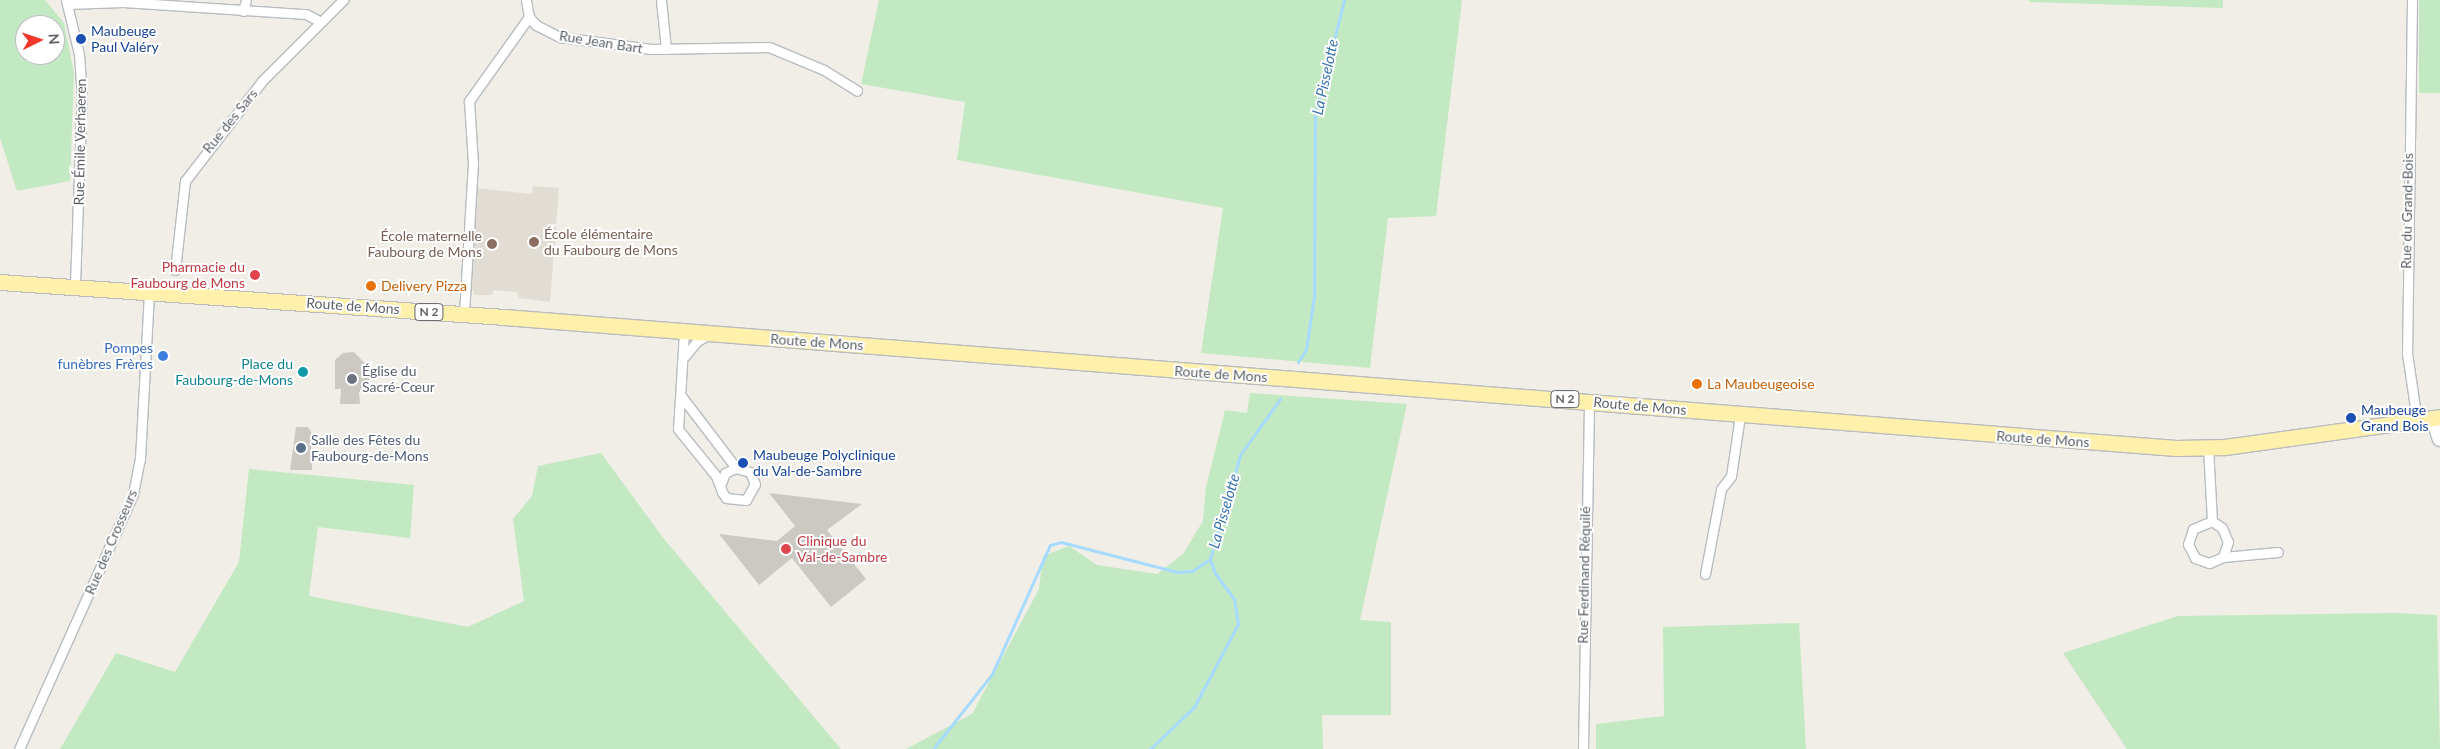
<!DOCTYPE html>
<html>
<head>
<meta charset="utf-8">
<style>
	body { margin:0 }
	#map { position:relative; width:2440px; height:749px; overflow:hidden; background:#f0eee6; font-family:Lato,sans-serif }
	div>[style] { position:absolute }
	.education>* { inset:0; background:#e1ddd4 }
	.green>* { inset:0; background:#c2e9c1; transform-origin:0 0 }
	.stream>* { height:3px; margin:-1.5px; padding:0 1.5px; transform-origin:1.5px; border-radius:1.5px; background:#a7daff }
	.building>* { inset:0; background:#ccc9c3 }
	.roads { filter:drop-shadow(1px 0 #b8bcc0) drop-shadow(-1px 0 #b8bcc0) drop-shadow(0 1px #b8bcc0) drop-shadow(0 -1px #b8bcc0) }
	.street>* { height:9px; margin:-4.5px; padding:0 4.5px; transform-origin:4.5px; border-radius:4.5px; background:#fff }
	.secondary>* { height:14px; margin:-7px; padding:0 7px; transform-origin:7px; border-radius:7px; background:#fff }
	.primary>* { height:15px; margin:-7.5px; padding:0 7.5px; transform-origin:7.5px; border-radius:7.5px; background:#fff1ac }
	.dots>* { width:14px; height:14px; translate:-50% -50%; box-sizing:border-box; border:2px solid #fff; border-radius:50% }
	span { translate:-50% -50%; white-space:nowrap; text-align:center; line-height:1.15; -webkit-text-stroke:4px #fff; paint-order:stroke }
	.shield-label span { padding:1px 4px; background:#fff; border:1px solid; border-radius:4px; -webkit-text-stroke-width:0 }
	.shield-label { font-size:12px; color:#5d6267; font-weight:700 }
	.transit-label { font-size:14px; color:#164399 }
	.left { translate:0 -50%; text-align:left }
	.street-label { font-size:14px; color:#5d6267 }
	.education-label { font-size:14px; color:#785e54 }
	.right { translate:-100% -50%; text-align:right }
	.health-label { font-size:14px; color:#be3a42 }
	.food-label { font-size:14px; color:#c56008 }
	.shop-label { font-size:14px; color:#366cbe }
	.culture-label { font-size:14px; color:#0d838f }
	.worship-label { font-size:14px; color:#5b616d }
	.service-label { font-size:14px; color:#4e5e75 }
	.water-label { font-size:15px; color:#3a74af; font-style:italic }
	.north { position:absolute; left:15px; top:15px; width:50px; height:50px; box-sizing:border-box; background:#fff; border:1px solid #bec0c2; border-radius:50%; rotate:86deg; font-size:14px; font-weight:700; line-height:20px; text-align:center; color:#5d6267 }
	.north::after { content:''; display:block; margin:auto; width:18px; height:22px; background:#f33729; clip-path:polygon(50% 0,100% 100%,50% 72%,0 100%) }
</style>
</head>
<body>
<div id="map">
	<div class="education">
		<div style="clip-path:polygon(533px 186px,559px 188px,550px 302px,519px 298px,517px 292px,494px 290px,491px 295px,475px 295px,468px 280px,476px 188px,532px 194px)"></div>
	</div>
	<div class="green">
		<div style="clip-path:polygon(evenodd,0 0,45px 0,64px 23px,74px 73px,70px 181px,17px 191px,0 138px,0 0,25px 25px,55px 25px,55px 55px,25px 55px,25px 25px)"></div>
		<div style="clip-path:polygon(879px 0,1462px 0,1436px 216px,1388px 218px,1370px 368px,1201px 353px,1223px 208px,957px 160px,965px 102px,861px 84px)"></div>
		<div style="clip-path:polygon(2029px 0,2223px 0,2223px 8px,2029px 2px)"></div>
		<div style="left:2419px;top:0;width:21px;height:93px"></div>
		<div style="clip-path:polygon(1250px 393px,1407px 404px,1360px 620px,1391px 622px,1391px 715px,1322px 715px,1323px 749px,906px 749px,972px 714px,1039px 589px,1043px 556px,1069px 546px,1097px 565px,1157px 574px,1183px 554px,1203px 521px,1206px 487px,1225px 410px,1247px 413px)"></div>
		<div style="clip-path:polygon(601px 453px,664px 539px,841px 749px,60px 749px,116px 653px,175px 672px,239px 562px,249px 469px,414px 485px,410px 538px,318px 527px,309px 596px,468px 627px,524px 601px,513px 519px,532px 496px,538px 466px)"></div>
		<div style="clip-path:polygon(2393px 613px,2437px 615px,2440px 749px,2127px 749px,2063px 653px,2178px 616px)"></div>
		<div style="clip-path:polygon(1799px 623px,1806px 749px,1596px 749px,1596px 724px,1664px 716px,1663px 627px)"></div>
	</div>
	<div class="stream">
		<div style="left:1298px;top:362px;width:15px;rotate:-58deg"></div>
		<div style="left:1306px;top:349px;width:53px;rotate:-81.3deg"></div>
		<div style="left:1314px;top:297px;width:182px;rotate:-89.7deg"></div>
		<div style="left:1315px;top:115px;width:119px;rotate:-75.8deg"></div>
		<div style="left:933px;top:749px;width:95px;rotate:-51.8deg"></div>
		<div style="left:992px;top:674px;width:141px;rotate:-65.8deg"></div>
		<div style="left:1050px;top:545px;width:11px;rotate:-15deg"></div>
		<div style="left:1061px;top:542px;width:120px;rotate:14.5deg"></div>
		<div style="left:1177px;top:572px;width:15px;rotate:-4deg"></div>
		<div style="left:1192px;top:571px;width:22px;rotate:-34deg"></div>
		<div style="left:1150px;top:749px;width:61px;rotate:-43.7deg"></div>
		<div style="left:1194px;top:707px;width:94px;rotate:-62.1deg"></div>
		<div style="left:1238px;top:624px;width:25px;rotate:-99deg"></div>
		<div style="left:1234px;top:599px;width:32px;rotate:-126deg"></div>
		<div style="left:1215px;top:573px;width:15px;rotate:-110deg"></div>
		<div style="left:1210px;top:559px;width:108px;rotate:-73.9deg"></div>
		<div style="left:1240px;top:455px;width:69px;rotate:-54.5deg"></div>
	</div>
	<div class="building">
		<div style="clip-path:polygon(354px 352px,369px 368px,369px 391px,359px 392px,360px 404px,340px 404px,341px 389px,335px 389px,335px 360px,343px 353px)"></div>
		<div style="clip-path:polygon(296px 427px,308px 427px,311px 432px,312px 470px,290px 470px)"></div>
		<div style="clip-path:polygon(769px 493px,862px 504px,827px 530px,866px 579px,831px 607px,792px 558px,759px 585px,719px 534px,777px 541px,795px 526px)"></div>
	</div>
	<div class="roads">
		<div class="street">
			<div style="left:66px;top:0;width:56px;rotate:76.5deg"></div>
			<div style="left:79px;top:54px;width:39px;rotate:86deg"></div>
			<div style="left:82px;top:93px;width:192px;rotate:92.1deg"></div>
			<div style="left:526px;top:0;width:17px;rotate:80deg"></div>
			<div style="left:529px;top:17px;width:11px;rotate:49deg"></div>
			<div style="left:536px;top:25px;width:27px;rotate:27deg"></div>
			<div style="left:560px;top:37px;width:92px;rotate:7.5deg"></div>
			<div style="left:651px;top:49px;width:118px;rotate:-1deg"></div>
			<div style="left:769px;top:47px;width:60px;rotate:22.7deg"></div>
			<div style="left:824px;top:70px;width:39px;rotate:32deg"></div>
			<div style="left:661px;top:0;width:49px;rotate:84.2deg"></div>
			<div style="left:2412px;top:0;width:353px;rotate:90.8deg"></div>
			<div style="left:2407px;top:353px;width:69px;rotate:81.6deg"></div>
			<div style="left:67px;top:4px;width:56px;rotate:-2deg"></div>
			<div style="left:123px;top:2px;width:183px;rotate:3.8deg"></div>
			<div style="left:306px;top:14px;width:17px;rotate:28deg"></div>
			<div style="left:243px;top:11px;width:11px;rotate:-75deg"></div>
			<div style="left:175px;top:270px;width:90px;rotate:-83.6deg"></div>
			<div style="left:185px;top:181px;width:126px;rotate:-52.4deg"></div>
			<div style="left:262px;top:81px;width:115px;rotate:-45deg"></div>
			<div style="left:464px;top:314px;width:150px;rotate:-86.6deg"></div>
			<div style="left:473px;top:164px;width:63px;rotate:-93.6deg"></div>
			<div style="left:469px;top:101px;width:103px;rotate:-54.5deg"></div>
			<div style="left:684px;top:332px;width:97px;rotate:93.5deg"></div>
			<div style="left:678px;top:429px;width:60px;rotate:51deg"></div>
			<div style="left:716px;top:476px;width:17px;rotate:69deg"></div>
			<div style="left:722px;top:492px;width:7px;rotate:56deg"></div>
			<div style="left:726px;top:498px;width:20px;rotate:6deg"></div>
			<div style="left:746px;top:500px;width:18px;rotate:-61deg"></div>
			<div style="left:755px;top:484px;width:13px;rotate:-113deg"></div>
			<div style="left:750px;top:472px;width:15px;rotate:-164deg"></div>
			<div style="left:736px;top:468px;width:12px;rotate:156deg"></div>
			<div style="left:725px;top:473px;width:14px;rotate:111deg"></div>
			<div style="left:685px;top:356px;width:19px;rotate:-51deg"></div>
			<div style="left:697px;top:341px;width:13px;rotate:-29deg"></div>
			<div style="left:682px;top:397px;width:89px;rotate:52.7deg"></div>
			<div style="left:2208px;top:447px;width:74px;rotate:86.9deg"></div>
			<div style="left:2223px;top:557px;width:16px;rotate:-72deg"></div>
			<div style="left:2228px;top:542px;width:15px;rotate:-113deg"></div>
			<div style="left:2222px;top:528px;width:12px;rotate:-145deg"></div>
			<div style="left:2212px;top:521px;width:21px;rotate:157deg"></div>
			<div style="left:2193px;top:529px;width:16px;rotate:108deg"></div>
			<div style="left:2188px;top:544px;width:16px;rotate:63deg"></div>
			<div style="left:2195px;top:558px;width:15px;rotate:20deg"></div>
			<div style="left:2209px;top:563px;width:15px;rotate:-23deg"></div>
			<div style="left:2223px;top:557px;width:55px;rotate:-5.2deg"></div>
			<div style="left:1705px;top:574px;width:86px;rotate:-79.3deg"></div>
			<div style="left:1721px;top:489px;width:16px;rotate:-52deg"></div>
			<div style="left:1731px;top:476px;width:61px;rotate:-81.5deg"></div>
			<div style="left:19px;top:749px;width:279px;rotate:-65.9deg"></div>
			<div style="left:133px;top:494px;width:36px;rotate:-79deg"></div>
			<div style="left:140px;top:459px;width:168px;rotate:-86.9deg"></div>
			<div style="left:1583px;top:749px;width:348px;rotate:-89deg"></div>
		</div>
		<div class="secondary">
			<div style="left:2433px;top:418px;width:22px;rotate:72deg"></div>
		</div>
		<div class="primary">
			<div style="left:0;top:282px;width:505px;rotate:3.97deg"></div>
			<div style="left:504px;top:317px;width:1677px;rotate:4.48deg"></div>
			<div style="left:2176px;top:448px;width:49px;rotate:-1.2deg"></div>
			<div style="left:2225px;top:447px;width:217px;rotate:-7.9deg"></div>
		</div>
	</div>
	<div class="dots">
		<div style="left:81px;top:39px;background:#1a4fb4"></div>
		<div style="left:534px;top:242px;background:#8d6e63"></div>
		<div style="left:492px;top:244px;background:#8d6e63"></div>
		<div style="left:255px;top:275px;background:#e0444e"></div>
		<div style="left:371px;top:286px;background:#e8710a"></div>
		<div style="left:163px;top:356px;background:#3f7fe0"></div>
		<div style="left:303px;top:372px;background:#0f9aa8"></div>
		<div style="left:352px;top:379px;background:#6b7280"></div>
		<div style="left:1697px;top:384px;background:#e8710a"></div>
		<div style="left:2351px;top:418px;background:#1a4fb4"></div>
		<div style="left:301px;top:448px;background:#5c6f8a"></div>
		<div style="left:743px;top:463px;background:#1a4fb4"></div>
		<div style="left:786px;top:549px;background:#e0444e"></div>
	</div>
	<div class="shield-label">
		<span style="left:429px;top:312px">N 2</span>
		<span style="left:1565px;top:399px">N 2</span>
	</div>
	<div class="transit-label">
		<span class="left" style="left:91px;top:39px">Maubeuge<br>Paul Valéry</span>
		<span class="left" style="left:2361px;top:418px">Maubeuge<br>Grand Bois</span>
		<span class="left" style="left:753px;top:463px">Maubeuge Polyclinique<br>du Val-de-Sambre</span>
	</div>
	<div class="street-label">
		<span style="left:601px;top:42px;rotate:9deg">Rue Jean Bart</span>
		<span style="left:230px;top:121px;rotate:-51deg">Rue des Sars</span>
		<span style="left:80px;top:142px;rotate:-89deg">Rue Émile Verhaeren</span>
		<span style="left:2407px;top:211px;rotate:-89deg">Rue du Grand-Bois</span>
		<span style="left:353px;top:306px;rotate:4deg">Route de Mons</span>
		<span style="left:817px;top:342px;rotate:4deg">Route de Mons</span>
		<span style="left:1221px;top:374px;rotate:4deg">Route de Mons</span>
		<span style="left:1640px;top:406px;rotate:5deg">Route de Mons</span>
		<span style="left:2043px;top:439px;rotate:4deg">Route de Mons</span>
		<span style="left:111px;top:542px;rotate:-67deg">Rue des Crosseurs</span>
		<span style="left:1584px;top:575px;rotate:-89deg">Rue Ferdinand Réquilé</span>
	</div>
	<div class="education-label">
		<span class="left" style="left:544px;top:242px">École élémentaire<br>du Faubourg de Mons</span>
		<span class="right" style="left:482px;top:244px">École maternelle<br>Faubourg de Mons</span>
	</div>
	<div class="health-label">
		<span class="right" style="left:245px;top:275px">Pharmacie du<br>Faubourg de Mons</span>
		<span class="left" style="left:797px;top:549px">Clinique du<br>Val-de-Sambre</span>
	</div>
	<div class="food-label">
		<span class="left" style="left:381px;top:286px">Delivery Pizza</span>
		<span class="left" style="left:1707px;top:384px">La Maubeugeoise</span>
	</div>
	<div class="shop-label">
		<span class="right" style="left:153px;top:356px">Pompes<br>funèbres Frères</span>
	</div>
	<div class="culture-label">
		<span class="right" style="left:293px;top:372px">Place du<br>Faubourg-de-Mons</span>
	</div>
	<div class="worship-label">
		<span class="left" style="left:362px;top:379px">Église du<br>Sacré-Cœur</span>
	</div>
	<div class="service-label">
		<span class="left" style="left:311px;top:448px">Salle des Fêtes du<br>Faubourg-de-Mons</span>
	</div>
	<div class="water-label">
		<span style="left:1325px;top:77px;rotate:-78deg">La Pisselotte</span>
		<span style="left:1224px;top:511px;rotate:-74deg">La Pisselotte</span>
	</div>
	<div class="north">N</div>
</div>
</body>
</html>
